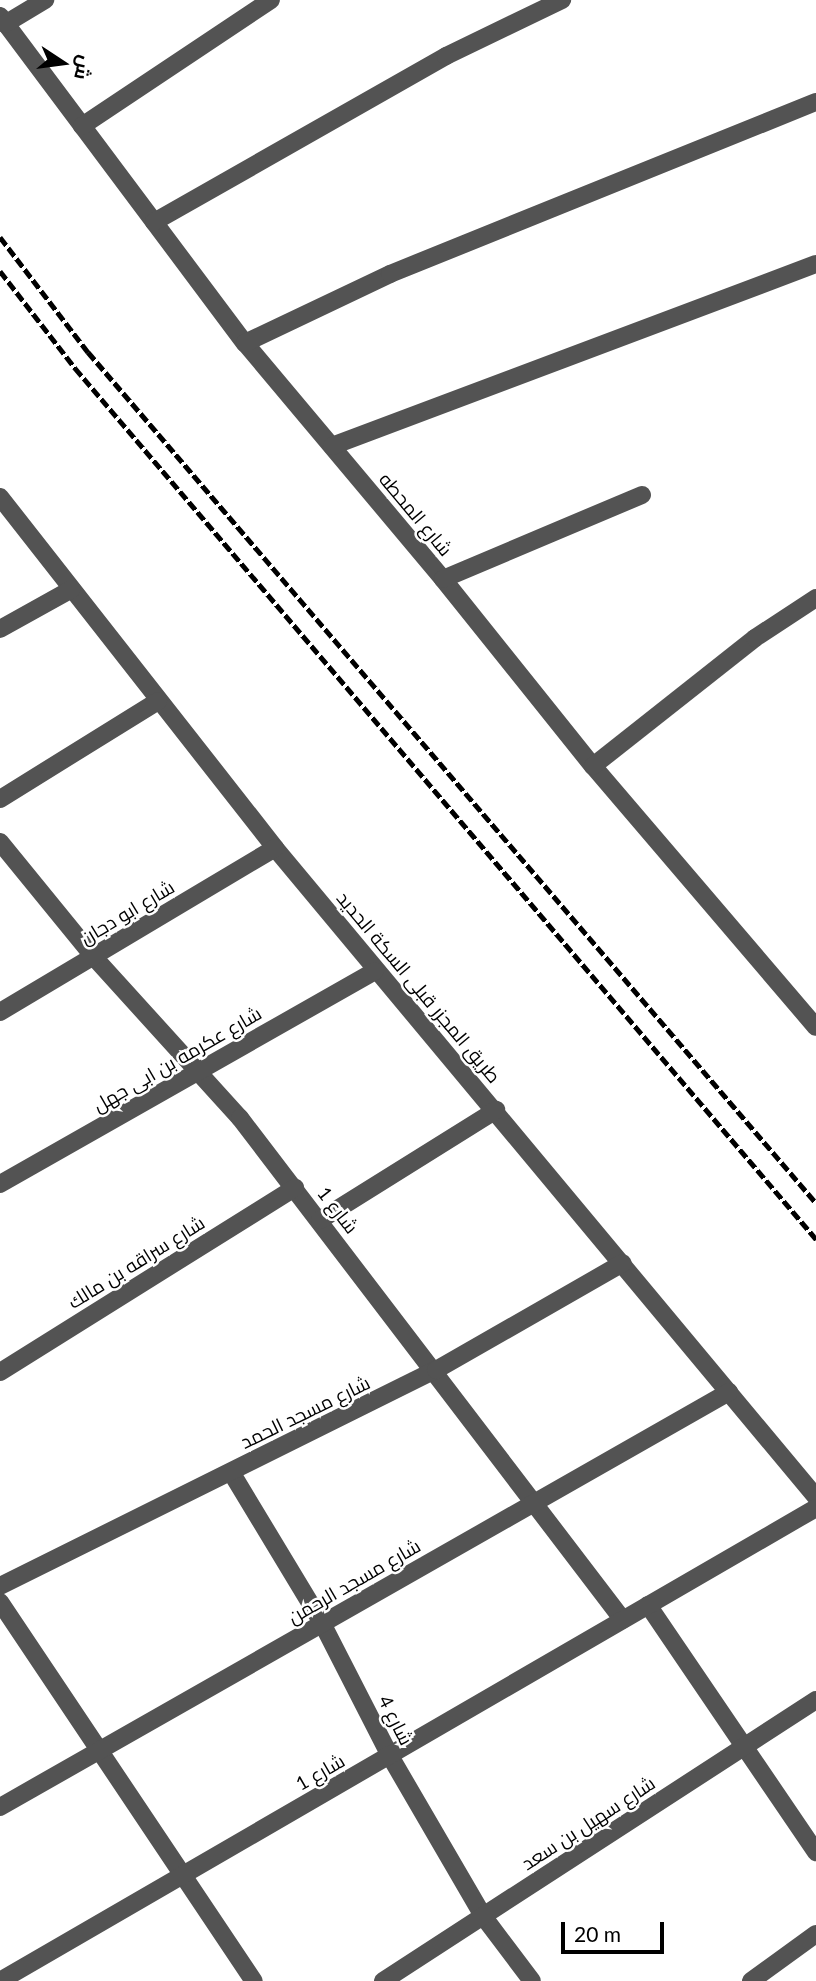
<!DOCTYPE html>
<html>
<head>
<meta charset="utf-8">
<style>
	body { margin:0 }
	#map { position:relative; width:816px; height:1981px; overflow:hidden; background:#fff; font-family:Lato,Cairo,sans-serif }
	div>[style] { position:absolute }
	.minor>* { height:18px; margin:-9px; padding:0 9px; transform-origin:9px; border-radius:9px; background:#535353 }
	.rail>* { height:5px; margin-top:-2.5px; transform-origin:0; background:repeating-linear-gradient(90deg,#000 0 10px,transparent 0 13.5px) }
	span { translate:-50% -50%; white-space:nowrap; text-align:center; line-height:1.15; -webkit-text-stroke:5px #fff; paint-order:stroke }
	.street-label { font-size:19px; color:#000 }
	.north { position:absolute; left:28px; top:28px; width:70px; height:70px; -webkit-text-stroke:5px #fff; paint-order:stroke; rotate:103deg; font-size:19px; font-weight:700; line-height:28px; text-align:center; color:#000 }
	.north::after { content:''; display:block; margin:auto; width:24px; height:32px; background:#000; clip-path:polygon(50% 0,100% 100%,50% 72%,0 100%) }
	.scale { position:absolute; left:561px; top:1922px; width:103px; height:32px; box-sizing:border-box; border:4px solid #000; border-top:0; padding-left:9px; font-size:21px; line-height:24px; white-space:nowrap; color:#000; -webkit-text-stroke:5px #fff; paint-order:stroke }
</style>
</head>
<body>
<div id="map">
	<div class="minor">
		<div style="left:0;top:16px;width:409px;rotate:53.2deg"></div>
		<div style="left:245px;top:343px;width:308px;rotate:50deg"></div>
		<div style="left:443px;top:579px;width:240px;rotate:51.3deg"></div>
		<div style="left:593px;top:766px;width:343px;rotate:49.5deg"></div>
		<div style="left:5px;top:24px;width:47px;rotate:-31deg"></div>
		<div style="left:82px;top:126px;width:227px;rotate:-33.7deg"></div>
		<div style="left:154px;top:222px;width:336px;rotate:-29.6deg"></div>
		<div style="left:446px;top:56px;width:129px;rotate:-25.8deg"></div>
		<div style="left:245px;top:343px;width:161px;rotate:-25.4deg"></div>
		<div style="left:390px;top:274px;width:459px;rotate:-22deg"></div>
		<div style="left:332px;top:446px;width:517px;rotate:-20.61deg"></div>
		<div style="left:0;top:497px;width:446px;rotate:51.9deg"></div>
		<div style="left:275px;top:848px;width:845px;rotate:50.19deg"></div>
		<div style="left:443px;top:579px;width:216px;rotate:-22.9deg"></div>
		<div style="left:0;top:629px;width:82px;rotate:-29.1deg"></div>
		<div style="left:593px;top:766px;width:206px;rotate:-38.3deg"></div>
		<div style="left:755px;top:638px;width:73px;rotate:-33.3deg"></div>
		<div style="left:0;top:799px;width:186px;rotate:-31.8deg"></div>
		<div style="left:0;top:842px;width:147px;rotate:50.8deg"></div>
		<div style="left:93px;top:956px;width:219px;rotate:47.8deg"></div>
		<div style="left:240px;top:1118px;width:631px;rotate:52.66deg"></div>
		<div style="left:0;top:1012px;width:320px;rotate:-30.8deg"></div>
		<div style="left:0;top:1184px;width:431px;rotate:-29.6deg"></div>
		<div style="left:320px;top:1220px;width:208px;rotate:-32deg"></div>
		<div style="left:0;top:1372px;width:348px;rotate:-32deg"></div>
		<div style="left:231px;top:1472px;width:176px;rotate:58.9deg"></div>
		<div style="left:322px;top:1623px;width:149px;rotate:62.9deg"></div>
		<div style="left:390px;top:1756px;width:185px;rotate:59.8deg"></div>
		<div style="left:483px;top:1916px;width:81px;rotate:53deg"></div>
		<div style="left:0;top:1586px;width:487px;rotate:-26.4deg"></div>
		<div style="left:436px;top:1370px;width:215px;rotate:-29.8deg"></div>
		<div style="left:0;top:1602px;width:456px;rotate:56.2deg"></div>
		<div style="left:648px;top:1605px;width:299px;rotate:55.8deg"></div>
		<div style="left:0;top:1807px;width:839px;rotate:-29.65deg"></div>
		<div style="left:0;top:1981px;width:943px;rotate:-30.1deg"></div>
		<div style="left:383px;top:1981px;width:516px;rotate:-32.98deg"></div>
		<div style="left:751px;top:1981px;width:80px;rotate:-35.9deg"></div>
	</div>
	<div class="rail">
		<div style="left:0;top:237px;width:145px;rotate:52.6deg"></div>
		<div style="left:88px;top:352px;width:1120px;rotate:49.45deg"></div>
		<div style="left:0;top:271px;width:123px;rotate:52.3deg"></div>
		<div style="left:75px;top:368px;width:1144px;rotate:49.61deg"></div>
	</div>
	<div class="street-label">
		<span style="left:416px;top:514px;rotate:50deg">شارع المحطه</span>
		<span style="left:127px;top:912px;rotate:-31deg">شارع ابو دجان</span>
		<span style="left:419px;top:987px;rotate:50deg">طريق المجزر قبلى السكة الحديد</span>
		<span style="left:177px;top:1059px;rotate:-30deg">شارع عكرمه بن ابى جهل</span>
		<span style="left:338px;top:1210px;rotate:52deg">شارع 1</span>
		<span style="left:136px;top:1262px;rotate:-32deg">شارع سراقه بن مالك</span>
		<span style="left:305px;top:1412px;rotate:-26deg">شارع مسجد الحمد</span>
		<span style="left:354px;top:1581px;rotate:-30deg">شارع مسجد الرحمن</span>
		<span style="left:396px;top:1720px;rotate:63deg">شارع 4</span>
		<span style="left:320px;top:1772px;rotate:-30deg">شارع 1</span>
		<span style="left:588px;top:1823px;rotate:-33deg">شارع سهيل بن سعد</span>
	</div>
	<div class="north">ش</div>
	<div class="scale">20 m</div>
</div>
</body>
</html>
